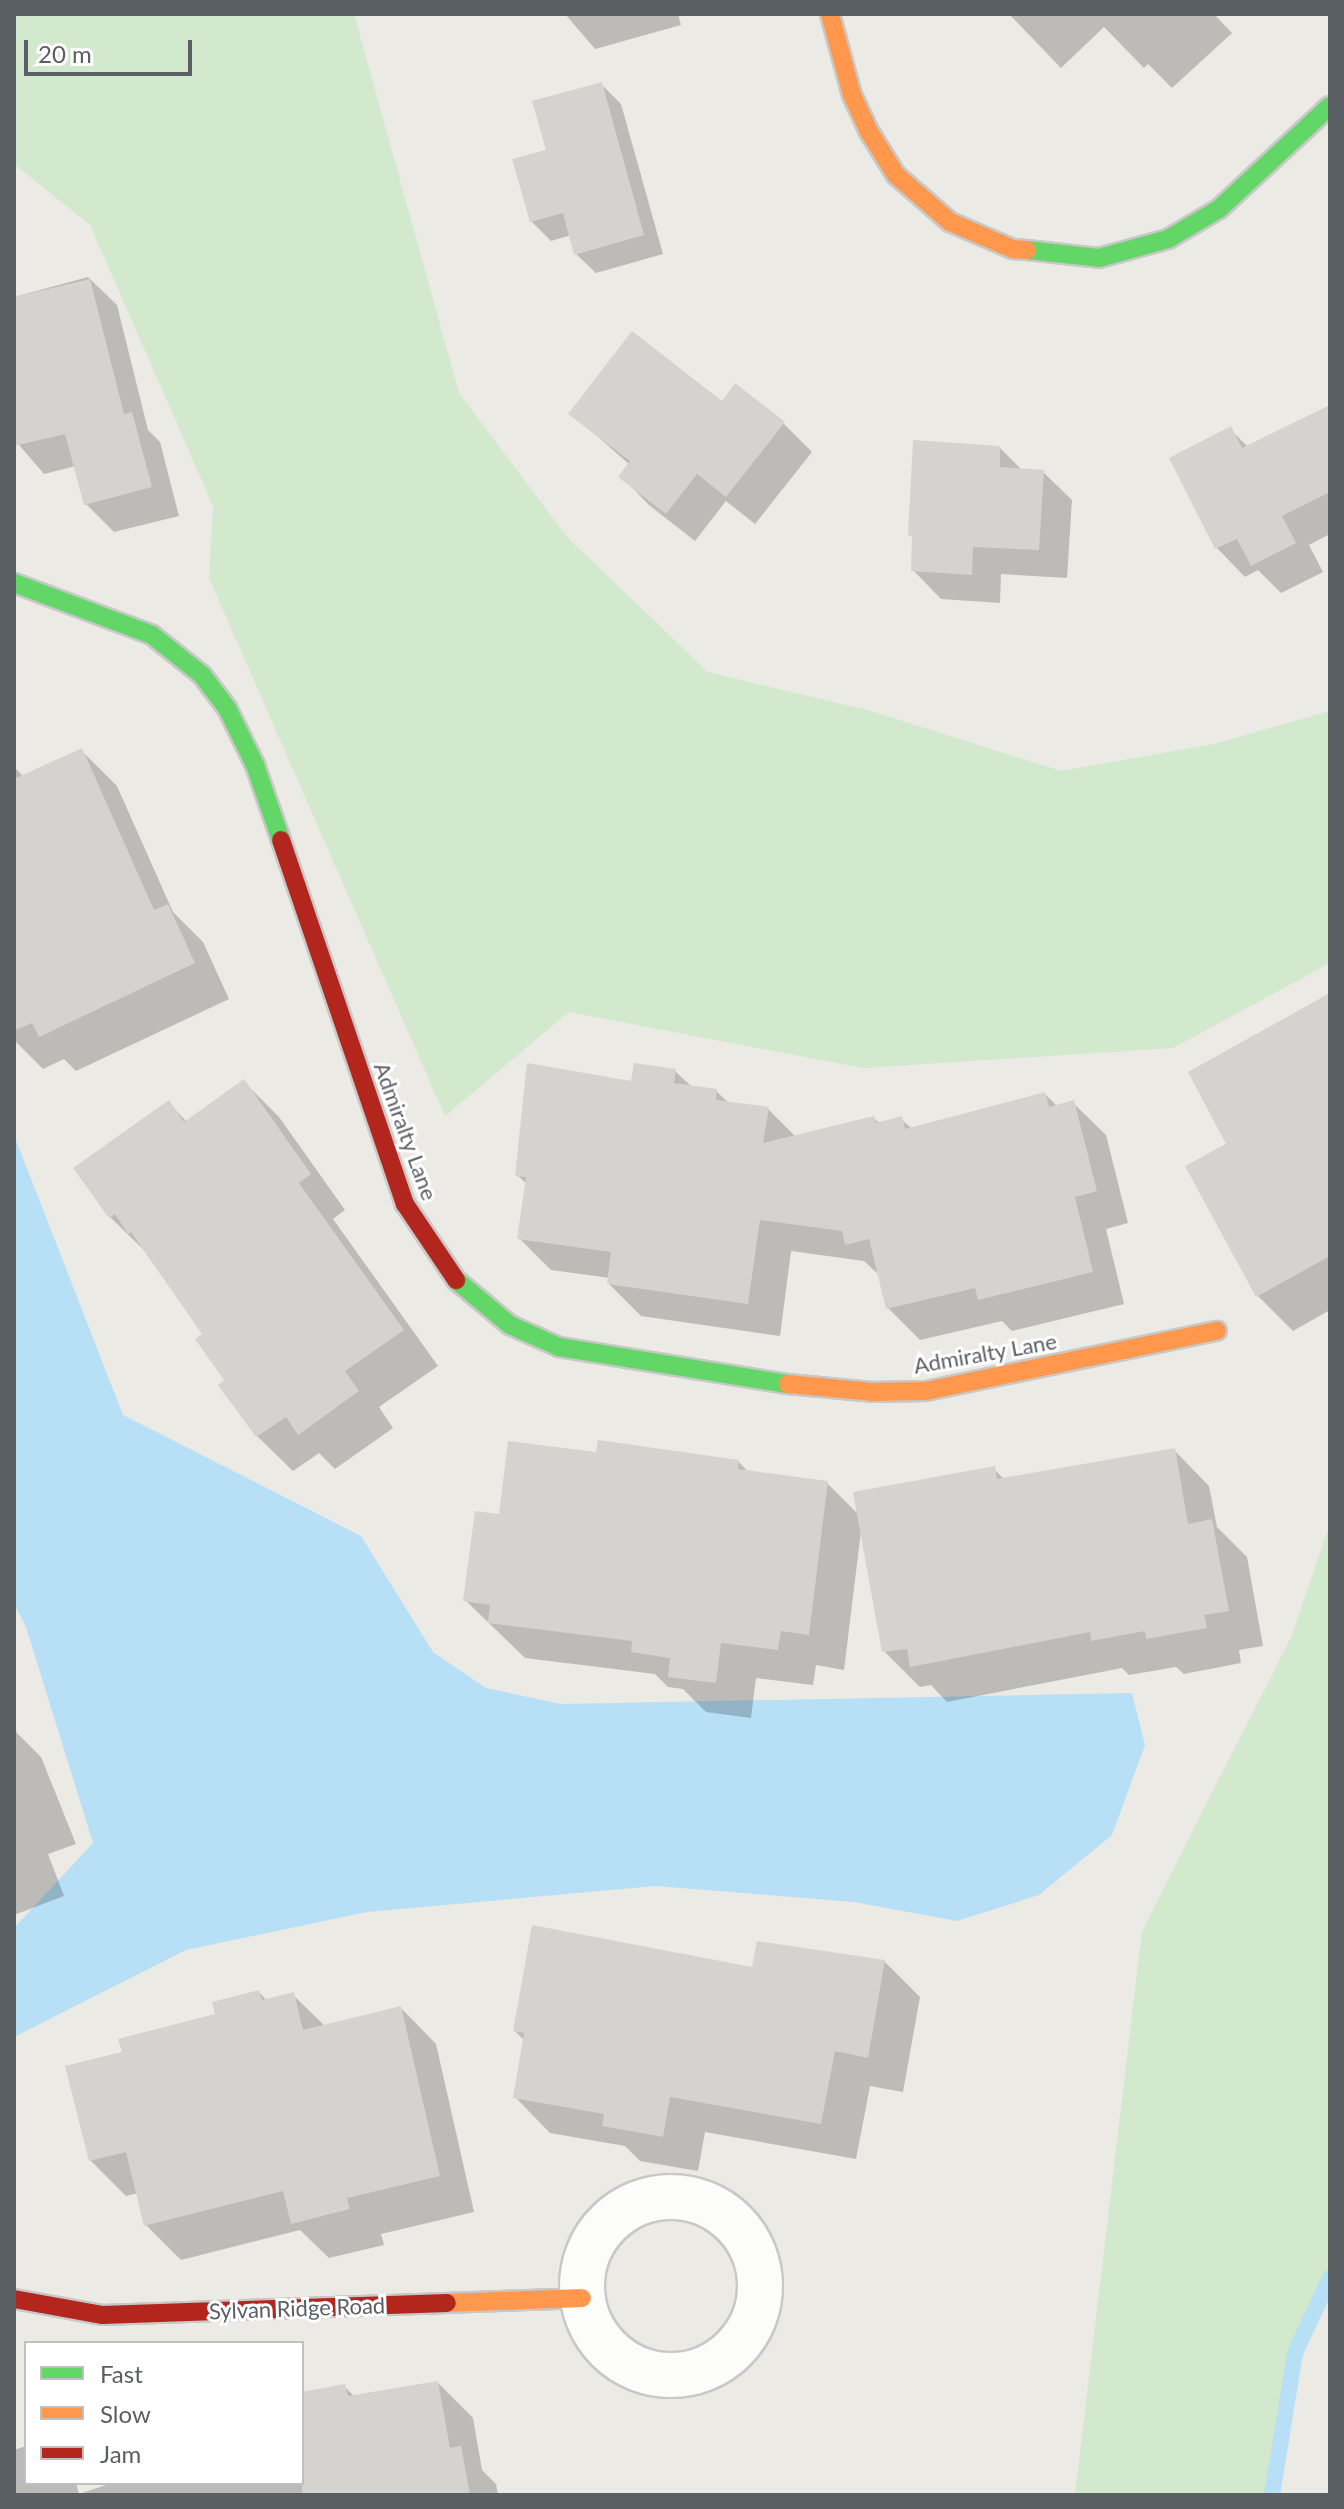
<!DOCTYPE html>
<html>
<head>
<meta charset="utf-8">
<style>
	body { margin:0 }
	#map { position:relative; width:1344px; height:2509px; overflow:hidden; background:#ebeae5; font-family:Lato,sans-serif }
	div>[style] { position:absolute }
	.green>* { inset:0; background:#d2e9ce }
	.water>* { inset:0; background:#b7e0f7 }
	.shadow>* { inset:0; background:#0003 }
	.stream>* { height:16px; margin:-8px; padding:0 8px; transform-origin:8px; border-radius:8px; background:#b7e0f7 }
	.building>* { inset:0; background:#d4d3d0 }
	.roads { filter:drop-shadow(2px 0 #c8c8c7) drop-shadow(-2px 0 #c8c8c7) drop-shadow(0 2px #c8c8c7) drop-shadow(0 -2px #c8c8c7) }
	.street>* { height:44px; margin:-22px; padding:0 22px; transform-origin:22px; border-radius:22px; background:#fcfcfb }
	.street>.ring { margin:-22px; padding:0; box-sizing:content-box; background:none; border:44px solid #fcfcfb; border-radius:50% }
	.fast>* { height:18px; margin:-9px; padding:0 9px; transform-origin:9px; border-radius:9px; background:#63d668 }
	.slow>* { height:18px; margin:-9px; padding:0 9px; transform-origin:9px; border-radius:9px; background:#ff974d }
	.jam>* { height:18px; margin:-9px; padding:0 9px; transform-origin:9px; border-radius:9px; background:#b3261e }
	span { translate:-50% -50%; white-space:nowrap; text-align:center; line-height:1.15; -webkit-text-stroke:6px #fff; paint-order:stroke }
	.street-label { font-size:22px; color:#5a5f64 }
	.frame { position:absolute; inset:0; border:16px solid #5a5f64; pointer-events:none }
	.legend { position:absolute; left:24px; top:2341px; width:280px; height:144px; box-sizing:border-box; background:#fff; border:2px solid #bdbfc1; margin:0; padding:10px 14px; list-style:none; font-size:24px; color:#5a5f64 }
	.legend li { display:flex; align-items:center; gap:16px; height:40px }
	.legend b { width:40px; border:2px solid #bdbfc1 }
	.scale { position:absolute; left:24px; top:40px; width:168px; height:36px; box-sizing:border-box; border:4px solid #5a5f64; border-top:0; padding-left:10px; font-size:24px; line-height:28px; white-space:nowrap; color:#5a5f64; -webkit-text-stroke:6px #fff; paint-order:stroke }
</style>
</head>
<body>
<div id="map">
	<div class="green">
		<div style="clip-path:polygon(14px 14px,354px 14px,459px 393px,567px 537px,708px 672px,871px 711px,1061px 771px,1214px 744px,1330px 711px,1330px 963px,1173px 1048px,863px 1068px,569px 1012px,445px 1116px,209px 578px,213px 506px,90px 225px,14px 164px)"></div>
		<div style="clip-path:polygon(1330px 1524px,1330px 2278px,1295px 2353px,1272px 2495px,1075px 2495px,1142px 1931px,1291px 1637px)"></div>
	</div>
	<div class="water">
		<div style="clip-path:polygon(14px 1135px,123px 1415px,361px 1536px,433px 1652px,486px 1688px,561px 1704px,1132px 1693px,1145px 1745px,1112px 1835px,1039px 1895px,957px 1921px,854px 1902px,656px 1886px,367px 1912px,186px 1950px,14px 2037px,14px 1928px,93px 1843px,26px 1627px,14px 1603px)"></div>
	</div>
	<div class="shadow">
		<div style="clip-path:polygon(565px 14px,678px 14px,681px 25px,595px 49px)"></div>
		<div style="clip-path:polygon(1009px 14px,1214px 14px,1232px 33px,1172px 88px,1148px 64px,1144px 68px,1104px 27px,1061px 68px)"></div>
		<div style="clip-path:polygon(601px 84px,621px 104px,663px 254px,596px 273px,576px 254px,571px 235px,551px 241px,531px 221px,549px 151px)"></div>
		<div style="clip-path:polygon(88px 277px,117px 305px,148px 430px,160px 442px,179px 516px,114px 532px,86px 504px,76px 466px,44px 474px,14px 439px,14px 297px)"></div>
		<div style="clip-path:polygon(736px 386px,784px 424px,812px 452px,755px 524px,726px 501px,695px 541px,649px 505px,621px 476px,630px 465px,571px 413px,723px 404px)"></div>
		<div style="clip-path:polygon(1330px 407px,1330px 534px,1309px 545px,1323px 572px,1281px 593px,1258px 570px,1245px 577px,1217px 548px,1172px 458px,1230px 429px,1248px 447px)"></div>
		<div style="clip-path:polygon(1000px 448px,1022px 470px,1043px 472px,1072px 500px,1067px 578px,1001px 574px,1000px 603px,941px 599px,913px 570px,914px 539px,910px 534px)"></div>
		<div style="clip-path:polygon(81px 750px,117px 786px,173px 912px,203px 942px,229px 999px,76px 1071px,64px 1059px,43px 1069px,14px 1040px,14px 767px,24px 777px)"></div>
		<div style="clip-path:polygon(1330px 996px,1330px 1310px,1293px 1331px,1258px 1296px,1229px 1144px)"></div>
		<div style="clip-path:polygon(675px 1071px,692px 1087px,716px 1091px,729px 1103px,768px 1109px,796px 1137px,874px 1118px,880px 1124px,901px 1119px,912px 1129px,1045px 1094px,1058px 1107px,1073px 1103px,1106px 1135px,1128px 1223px,1106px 1229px,1124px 1304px,1012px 1331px,1002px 1321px,920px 1340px,888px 1308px,880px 1276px,864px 1261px,791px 1251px,780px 1336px,641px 1316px,609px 1284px,610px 1278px,551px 1270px,519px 1238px,527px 1184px,517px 1175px,633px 1083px)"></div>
		<div style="clip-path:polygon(244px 1082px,279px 1117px,345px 1210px,333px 1219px,438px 1366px,379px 1407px,393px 1428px,335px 1469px,319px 1453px,293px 1471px,257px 1436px,205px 1334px,146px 1252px,110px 1217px,169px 1103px,187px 1122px)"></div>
		<div style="clip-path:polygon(1174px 1450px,1209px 1486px,1217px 1527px,1247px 1557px,1263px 1646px,1239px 1650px,1241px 1663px,1184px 1674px,1176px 1667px,1129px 1675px,1122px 1668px,947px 1702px,931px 1685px,920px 1687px,884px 1651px,861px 1531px,844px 1670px,816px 1665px,813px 1685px,756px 1678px,751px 1718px,706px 1712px,683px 1689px,668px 1687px,655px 1674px,525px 1658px,465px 1600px,500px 1517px,598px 1454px,739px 1462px,749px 1473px,827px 1483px,859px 1515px,994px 1469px,1005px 1480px)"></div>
		<div style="clip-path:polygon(14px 1724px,17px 1733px,41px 1757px,76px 1844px,48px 1854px,64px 1896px,14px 1915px)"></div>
		<div style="clip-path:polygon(884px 1961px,920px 1997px,903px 2092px,870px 2086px,856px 2159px,705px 2132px,698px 2171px,640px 2161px,625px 2146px,550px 2133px,515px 2097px,525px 2041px,515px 2031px,753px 1970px)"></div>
		<div style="clip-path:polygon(259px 1992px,267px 2001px,293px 1995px,325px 2026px,401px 2008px,436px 2044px,474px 2212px,381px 2234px,384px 2245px,329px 2258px,300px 2230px,181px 2260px,146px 2225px,138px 2193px,126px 2196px,90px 2160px,124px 2054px,217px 2015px)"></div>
		<div style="clip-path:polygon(438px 2383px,473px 2418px,482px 2470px,496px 2484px,498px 2495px,14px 2495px,14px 2450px,26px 2446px,26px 2483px,76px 2483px,79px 2494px,112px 2483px,302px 2483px,302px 2394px,345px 2387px,355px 2397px)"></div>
	</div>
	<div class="stream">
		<div style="left:1272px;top:2495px;width:144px;rotate:-80.8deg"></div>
		<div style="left:1295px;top:2353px;width:83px;rotate:-65deg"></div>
	</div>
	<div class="building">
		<div style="clip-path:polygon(602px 82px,644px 235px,574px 255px,563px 213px,530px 222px,512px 159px,546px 150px,532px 101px)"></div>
		<div style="clip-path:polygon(90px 279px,124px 414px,132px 412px,152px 487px,84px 505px,65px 434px,14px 446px,14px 297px)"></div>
		<div style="clip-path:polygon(632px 331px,722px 401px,735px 383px,785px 422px,726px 497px,697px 474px,666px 514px,618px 477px,630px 461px,568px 414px)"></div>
		<div style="clip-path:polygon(1330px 405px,1330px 492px,1282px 516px,1296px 543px,1251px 566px,1237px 539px,1215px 549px,1169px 458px,1231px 426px,1242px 448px)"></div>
		<div style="clip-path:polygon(913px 440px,1000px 446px,1000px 467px,1044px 470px,1039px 550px,973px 547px,972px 575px,911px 571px,912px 536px,908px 535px)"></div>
		<div style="clip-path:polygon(82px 748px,154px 910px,168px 904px,195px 963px,39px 1037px,32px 1023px,14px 1031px,14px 779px)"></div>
		<div style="clip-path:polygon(1330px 993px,1330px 1256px,1256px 1297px,1185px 1166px,1226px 1144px,1188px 1072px)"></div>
		<div style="clip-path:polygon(527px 1063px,631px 1081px,634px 1063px,676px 1069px,674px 1083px,717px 1089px,716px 1100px,769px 1107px,763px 1143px,874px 1116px,876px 1123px,902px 1116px,905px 1129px,1045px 1092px,1049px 1107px,1074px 1100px,1097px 1191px,1075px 1197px,1093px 1272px,978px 1300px,975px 1288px,886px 1309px,869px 1239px,845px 1245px,842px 1231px,760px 1220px,748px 1304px,607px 1284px,611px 1252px,517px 1239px,526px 1177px,515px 1176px)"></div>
		<div style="clip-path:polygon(244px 1079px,311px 1174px,299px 1183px,404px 1330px,345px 1371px,359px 1391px,298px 1435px,286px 1417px,256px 1437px,218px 1385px,224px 1380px,195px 1339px,202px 1334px,131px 1232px,128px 1234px,115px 1214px,109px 1218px,73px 1168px,169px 1100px,184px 1122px)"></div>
		<div style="clip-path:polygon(598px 1440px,739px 1460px,738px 1469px,828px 1481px,809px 1635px,781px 1631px,778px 1650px,721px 1643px,716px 1683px,668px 1677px,670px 1658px,631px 1652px,632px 1641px,488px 1623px,490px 1605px,463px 1601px,475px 1511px,499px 1514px,508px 1441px,596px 1452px)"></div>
		<div style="clip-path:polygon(1175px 1448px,1188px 1524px,1212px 1519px,1229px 1611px,1204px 1615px,1207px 1628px,1146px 1639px,1145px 1631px,1091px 1641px,1090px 1632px,910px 1667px,907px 1649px,882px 1652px,853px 1492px,995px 1466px,997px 1479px)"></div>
		<div style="clip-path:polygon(532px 1925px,752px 1967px,757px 1941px,885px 1960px,868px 2058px,835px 2051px,821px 2124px,670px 2097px,663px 2137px,602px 2126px,604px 2114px,513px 2098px,524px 2033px,513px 2031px)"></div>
		<div style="clip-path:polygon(259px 1990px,262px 2000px,294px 1992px,303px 2030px,401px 2006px,440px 2176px,347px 2198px,350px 2209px,291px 2224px,283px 2191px,144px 2226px,126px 2152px,89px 2161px,65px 2066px,122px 2052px,118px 2039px,215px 2014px,212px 2002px)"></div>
		<div style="clip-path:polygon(438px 2381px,450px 2448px,461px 2446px,470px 2495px,302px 2495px,302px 2392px,345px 2384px,348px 2396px)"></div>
	</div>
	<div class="roads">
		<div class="street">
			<div class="ring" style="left:582px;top:2197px;width:134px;height:134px"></div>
		</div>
		<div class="fast">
			<div style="left:1027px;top:250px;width:72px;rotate:6.3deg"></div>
			<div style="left:1099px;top:258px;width:72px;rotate:-15.4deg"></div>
			<div style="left:1168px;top:239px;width:59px;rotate:-30.5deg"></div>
			<div style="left:1219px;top:209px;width:151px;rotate:-42.9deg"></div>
			<div style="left:14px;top:583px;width:147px;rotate:20.6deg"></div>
			<div style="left:152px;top:635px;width:64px;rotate:38.7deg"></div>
			<div style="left:202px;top:675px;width:41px;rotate:52.9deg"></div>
			<div style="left:227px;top:708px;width:64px;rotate:63.8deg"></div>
			<div style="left:255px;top:765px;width:79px;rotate:70.9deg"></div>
			<div style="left:456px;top:1280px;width:70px;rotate:39.8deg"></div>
			<div style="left:510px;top:1325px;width:54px;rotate:24.2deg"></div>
			<div style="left:559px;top:1347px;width:232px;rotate:9.2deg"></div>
		</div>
		<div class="slow">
			<div style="left:830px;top:14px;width:84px;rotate:74.8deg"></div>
			<div style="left:852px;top:95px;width:38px;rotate:65deg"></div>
			<div style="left:868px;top:130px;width:53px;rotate:58.1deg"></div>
			<div style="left:896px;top:175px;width:72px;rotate:41deg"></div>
			<div style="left:950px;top:222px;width:69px;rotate:23.2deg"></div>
			<div style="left:1013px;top:249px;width:14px;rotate:4deg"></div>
			<div style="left:788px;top:1384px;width:84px;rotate:5.4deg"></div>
			<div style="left:872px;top:1392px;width:54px;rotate:-1.1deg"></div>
			<div style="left:926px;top:1391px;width:297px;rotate:-11.7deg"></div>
			<div style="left:447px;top:2303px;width:135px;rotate:-2.1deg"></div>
		</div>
		<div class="jam">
			<div style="left:281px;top:840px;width:385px;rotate:71.2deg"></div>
			<div style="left:405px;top:1204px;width:92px;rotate:56.1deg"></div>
			<div style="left:14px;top:2299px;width:89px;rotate:10.3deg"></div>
			<div style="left:102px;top:2315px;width:345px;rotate:-2deg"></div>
		</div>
	</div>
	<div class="street-label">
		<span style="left:406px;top:1131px;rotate:70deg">Admiralty Lane</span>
		<span style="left:985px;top:1353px;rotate:-10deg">Admiralty Lane</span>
		<span style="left:297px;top:2308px;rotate:-2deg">Sylvan Ridge Road</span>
	</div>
	<div class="frame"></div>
	<ul class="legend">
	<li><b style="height:10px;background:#63d668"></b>Fast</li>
	<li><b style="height:10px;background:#ff974d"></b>Slow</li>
	<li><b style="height:10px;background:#b3261e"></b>Jam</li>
	</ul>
	<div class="scale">20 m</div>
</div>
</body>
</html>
